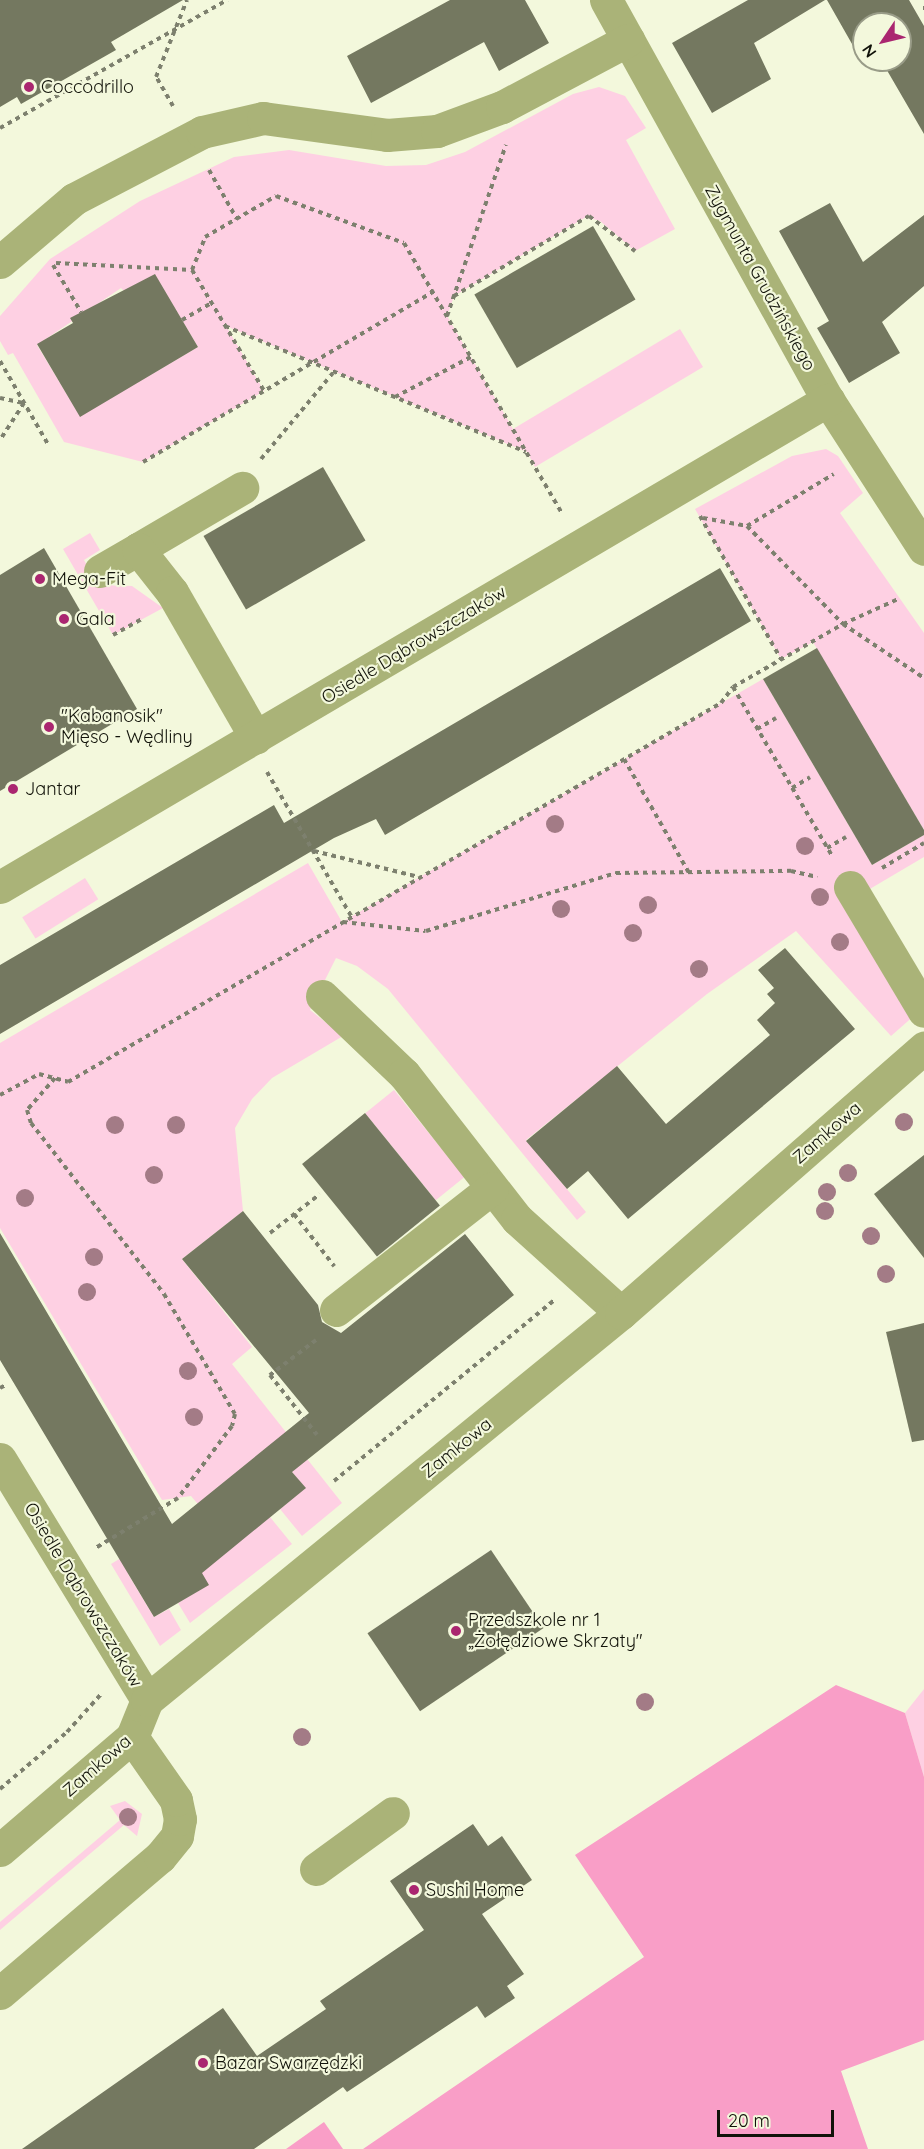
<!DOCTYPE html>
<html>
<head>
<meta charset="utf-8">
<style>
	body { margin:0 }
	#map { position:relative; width:924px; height:2149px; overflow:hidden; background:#f3f8dc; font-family:Quicksand,sans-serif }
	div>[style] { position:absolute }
	.green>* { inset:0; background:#fed0e3; transform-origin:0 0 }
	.forest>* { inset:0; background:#f99ec7 }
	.building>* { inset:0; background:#747860; transform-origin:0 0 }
	.path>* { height:4px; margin-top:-2px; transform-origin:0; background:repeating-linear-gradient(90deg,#7d806e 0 4.5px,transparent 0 9px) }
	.minor>* { height:33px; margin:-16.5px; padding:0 16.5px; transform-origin:16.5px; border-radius:16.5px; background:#aab378 }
	.trees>* { width:18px; height:18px; margin:-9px; border-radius:50%; background:#a37b86 }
	.dots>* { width:16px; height:16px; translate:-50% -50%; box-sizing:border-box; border:3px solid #f3f8dc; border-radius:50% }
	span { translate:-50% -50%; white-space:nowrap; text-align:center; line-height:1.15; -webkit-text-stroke:4.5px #f3f8dc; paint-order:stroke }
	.poi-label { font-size:18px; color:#111209 }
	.left { translate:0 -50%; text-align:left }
	.street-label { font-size:18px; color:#111209 }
	.north { position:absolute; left:852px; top:12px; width:60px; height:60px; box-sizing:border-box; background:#f3f8dc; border:2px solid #999c88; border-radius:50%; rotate:235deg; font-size:16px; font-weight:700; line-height:24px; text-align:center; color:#111209 }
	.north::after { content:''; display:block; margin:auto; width:21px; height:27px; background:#aa2670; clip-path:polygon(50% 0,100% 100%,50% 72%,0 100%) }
	.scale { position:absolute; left:717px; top:2110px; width:117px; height:27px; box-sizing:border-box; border:3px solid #111209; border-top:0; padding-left:8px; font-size:18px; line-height:21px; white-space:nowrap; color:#111209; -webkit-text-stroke:4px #f3f8dc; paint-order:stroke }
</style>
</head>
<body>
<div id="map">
	<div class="green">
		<div style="clip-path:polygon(evenodd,599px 87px,625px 96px,646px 128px,626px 140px,675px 229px,635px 251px,600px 221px,586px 217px,454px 296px,447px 316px,513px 429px,680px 329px,703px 367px,535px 467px,527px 452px,226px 326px,264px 391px,143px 462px,64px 442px,13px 353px,8px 355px,0 341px,0 316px,50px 259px,140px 201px,234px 157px,289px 150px,386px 166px,426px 165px,465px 152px,573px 94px,599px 87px,155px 275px,198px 347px,80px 416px,37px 345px,121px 288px,125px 292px,155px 275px)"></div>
		<div style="clip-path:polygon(826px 449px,838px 456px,863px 493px,840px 513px,924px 633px,924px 830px,813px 642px,781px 659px,695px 509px,792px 456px)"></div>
		<div style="clip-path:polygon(90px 533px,100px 550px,84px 560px,98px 585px,132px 586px,163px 608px,113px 635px,63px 549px)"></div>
		<div style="clip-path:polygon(763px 679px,872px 865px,924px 835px,924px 857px,863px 893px,924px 1007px,891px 1036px,796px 931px,707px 994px,526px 1140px,586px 1212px,577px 1220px,388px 989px,357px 966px,336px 958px,310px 1010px,343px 1036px,272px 1078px,252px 1099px,235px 1128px,243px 1211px,182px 1259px,252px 1347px,232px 1364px,342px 1503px,302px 1536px,280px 1509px,305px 1488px,270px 1445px,206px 1497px,270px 1517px,292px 1544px,190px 1623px,178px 1603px,209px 1584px,128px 1574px,154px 1617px,169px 1609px,181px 1630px,160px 1646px,111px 1564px,202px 1509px,191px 1496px,162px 1500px,0 1228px,0 1043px,308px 863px,342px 922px)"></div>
		<div style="left:85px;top:878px;width:25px;height:74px;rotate:58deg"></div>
		<div style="left:394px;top:1090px;width:112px;height:37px;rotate:51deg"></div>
		<div style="clip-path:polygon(924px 1689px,924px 1777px,905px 1713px)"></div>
		<div style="clip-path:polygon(125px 1801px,142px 1814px,137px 1836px,124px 1825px,0 1930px,0 1922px,120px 1820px,110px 1806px)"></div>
	</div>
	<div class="forest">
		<div style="clip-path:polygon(836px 1685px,905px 1713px,924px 1777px,924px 2040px,841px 2071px,868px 2149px,363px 2149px,644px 1957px,575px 1855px)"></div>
		<div style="clip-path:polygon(324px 2122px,343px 2149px,286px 2149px)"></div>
	</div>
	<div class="building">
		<div style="clip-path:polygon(0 0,183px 0,111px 42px,116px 50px,21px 104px,17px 97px,0 107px)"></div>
		<div style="clip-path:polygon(450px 0,525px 0,549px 43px,499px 71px,484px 42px,371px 103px,347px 56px)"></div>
		<div style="clip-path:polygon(748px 0,825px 0,754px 43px,771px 79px,712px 113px,672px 43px)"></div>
		<div style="clip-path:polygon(827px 0,909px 0,924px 26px,924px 134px,881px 60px,900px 60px,900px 24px,864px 24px,864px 46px,856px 51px)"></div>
		<div style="clip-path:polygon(830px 203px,863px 262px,924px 215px,924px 286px,882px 322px,900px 353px,849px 383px,817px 328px,829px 321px,779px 231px)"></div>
		<div style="left:593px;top:226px;width:85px;height:137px;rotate:60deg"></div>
		<div style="clip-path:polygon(155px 274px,198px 347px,80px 417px,37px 344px,73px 323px,70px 318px)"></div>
		<div style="left:323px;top:467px;width:85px;height:138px;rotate:60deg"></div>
		<div style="clip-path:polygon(44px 548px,137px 709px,0 791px,0 575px)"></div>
		<div style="clip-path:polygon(720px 568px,751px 621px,385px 835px,376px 819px,334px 838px,0 1034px,0 965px,274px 805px,284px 823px)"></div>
		<div style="clip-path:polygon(817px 648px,924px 830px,924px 835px,872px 865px,763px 679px)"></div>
		<div style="clip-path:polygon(785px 948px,855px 1029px,628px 1219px,588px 1171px,567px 1189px,526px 1141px,617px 1066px,666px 1124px,770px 1035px,757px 1020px,775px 1003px,767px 994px,774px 988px,758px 970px)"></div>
		<div style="left:365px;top:1113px;width:119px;height:81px;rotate:51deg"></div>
		<div style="clip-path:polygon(924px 1155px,924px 1258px,874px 1194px)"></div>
		<div style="clip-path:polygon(243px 1211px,318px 1305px,322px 1322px,341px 1333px,465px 1234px,514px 1295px,292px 1472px,306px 1488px,202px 1573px,209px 1585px,154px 1617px,0 1360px,0 1233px,172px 1524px,309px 1413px,182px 1259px)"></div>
		<div style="clip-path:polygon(924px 1323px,924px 1440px,912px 1442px,886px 1332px)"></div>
		<div style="left:491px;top:1550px;width:94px;height:149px;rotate:56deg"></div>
		<div style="clip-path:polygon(473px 1824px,488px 1846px,502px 1836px,532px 1880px,482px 1914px,524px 1974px,507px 1986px,515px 1998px,485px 2018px,477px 2006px,347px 2092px,343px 2087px,254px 2149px,22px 2149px,223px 2008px,257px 2056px,326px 2009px,320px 2001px,424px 1930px,390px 1881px)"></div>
	</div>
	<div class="path">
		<div style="left:923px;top:8px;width:1px"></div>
		<div style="left:173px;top:106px;width:34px;rotate:-120deg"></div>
		<div style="left:156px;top:77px;width:83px;rotate:-68.1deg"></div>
		<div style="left:0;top:128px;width:261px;rotate:-29.4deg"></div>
		<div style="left:209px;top:170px;width:56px;rotate:60.3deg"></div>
		<div style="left:56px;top:263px;width:136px;rotate:2.9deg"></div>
		<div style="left:192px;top:270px;width:35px;rotate:-68deg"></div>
		<div style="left:205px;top:237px;width:82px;rotate:-30deg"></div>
		<div style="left:276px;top:196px;width:136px;rotate:20.2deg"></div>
		<div style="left:404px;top:243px;width:313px;rotate:59.7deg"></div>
		<div style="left:53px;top:265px;width:55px;rotate:59.2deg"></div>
		<div style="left:192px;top:270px;width:141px;rotate:59.2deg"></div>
		<div style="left:454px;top:296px;width:157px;rotate:-30.7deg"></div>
		<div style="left:589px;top:216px;width:58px;rotate:37.3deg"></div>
		<div style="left:447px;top:316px;width:181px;rotate:-71deg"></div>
		<div style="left:182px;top:320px;width:34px;rotate:-30deg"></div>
		<div style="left:225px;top:326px;width:326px;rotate:22.7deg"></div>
		<div style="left:0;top:361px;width:96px;rotate:60deg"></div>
		<div style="left:395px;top:397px;width:86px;rotate:-27.8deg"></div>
		<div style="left:0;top:398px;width:25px;rotate:12deg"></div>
		<div style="left:24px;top:403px;width:44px;rotate:123deg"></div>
		<div style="left:261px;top:459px;width:112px;rotate:-50.1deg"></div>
		<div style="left:143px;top:462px;width:336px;rotate:-30.4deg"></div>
		<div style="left:700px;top:516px;width:164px;rotate:60.5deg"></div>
		<div style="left:703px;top:518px;width:45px;rotate:10.3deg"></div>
		<div style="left:747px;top:526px;width:101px;rotate:-30.9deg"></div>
		<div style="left:747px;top:526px;width:137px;rotate:45.6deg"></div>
		<div style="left:843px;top:624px;width:97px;rotate:33.7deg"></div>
		<div style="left:113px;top:635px;width:35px;rotate:-29deg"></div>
		<div style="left:733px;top:687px;width:196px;rotate:59.6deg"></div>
		<div style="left:757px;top:729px;width:22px;rotate:-30deg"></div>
		<div style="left:624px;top:759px;width:131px;rotate:60.3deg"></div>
		<div style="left:267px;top:772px;width:167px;rotate:59.7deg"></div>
		<div style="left:792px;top:788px;width:21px;rotate:-31deg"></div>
		<div style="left:827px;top:848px;width:22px;rotate:-30deg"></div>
		<div style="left:314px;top:851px;width:108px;rotate:13.9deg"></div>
		<div style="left:882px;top:868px;width:49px;rotate:-30.8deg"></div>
		<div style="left:343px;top:922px;width:83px;rotate:6.2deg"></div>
		<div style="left:426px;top:931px;width:199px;rotate:-17deg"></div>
		<div style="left:616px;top:873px;width:175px;rotate:-0.7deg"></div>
		<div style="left:791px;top:871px;width:27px;rotate:13deg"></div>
		<div style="left:55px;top:1078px;width:43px;rotate:131.2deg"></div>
		<div style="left:27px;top:1110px;width:14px;rotate:73deg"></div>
		<div style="left:31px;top:1123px;width:217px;rotate:52.1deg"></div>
		<div style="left:164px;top:1294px;width:139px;rotate:59.4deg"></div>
		<div style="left:235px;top:1414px;width:12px;rotate:104deg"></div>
		<div style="left:232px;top:1426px;width:90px;rotate:126.9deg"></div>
		<div style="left:178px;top:1498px;width:95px;rotate:148.8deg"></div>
		<div style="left:0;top:1095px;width:44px;rotate:-28.3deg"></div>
		<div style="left:39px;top:1074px;width:30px;rotate:15deg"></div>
		<div style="left:68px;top:1082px;width:755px;rotate:-30.13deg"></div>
		<div style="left:721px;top:703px;width:20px;rotate:-53deg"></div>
		<div style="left:733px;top:687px;width:127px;rotate:-29.8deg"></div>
		<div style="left:843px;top:624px;width:60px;rotate:-24.4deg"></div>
		<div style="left:294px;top:1214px;width:66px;rotate:52.4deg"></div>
		<div style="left:270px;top:1233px;width:63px;rotate:-38deg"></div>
		<div style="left:316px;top:1340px;width:58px;rotate:142.7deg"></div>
		<div style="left:270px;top:1375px;width:76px;rotate:51.9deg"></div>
		<div style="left:0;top:1388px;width:7px;rotate:-27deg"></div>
		<div style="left:334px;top:1481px;width:285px;rotate:-39.4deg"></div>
		<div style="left:0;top:1789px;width:88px;rotate:-40.4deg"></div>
		<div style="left:67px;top:1732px;width:52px;rotate:-48.1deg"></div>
	</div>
	<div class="minor">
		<div style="left:606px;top:0;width:457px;rotate:61deg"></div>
		<div style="left:828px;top:400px;width:177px;rotate:57.2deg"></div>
		<div style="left:0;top:262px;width:97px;rotate:-40.4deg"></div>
		<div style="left:74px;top:199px;width:144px;rotate:-27.6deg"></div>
		<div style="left:202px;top:132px;width:63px;rotate:-12.9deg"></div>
		<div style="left:263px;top:118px;width:125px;rotate:7.8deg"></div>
		<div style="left:387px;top:135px;width:50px;rotate:-4.6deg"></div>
		<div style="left:437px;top:131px;width:69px;rotate:-20.3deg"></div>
		<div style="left:502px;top:107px;width:143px;rotate:-28deg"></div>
		<div style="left:138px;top:549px;width:121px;rotate:-30.4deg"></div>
		<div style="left:100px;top:571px;width:44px;rotate:-30.1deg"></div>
		<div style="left:138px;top:549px;width:55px;rotate:51.7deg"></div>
		<div style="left:172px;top:592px;width:168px;rotate:60.1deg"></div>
		<div style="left:0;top:887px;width:961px;rotate:-30.46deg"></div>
		<div style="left:850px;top:887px;width:144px;rotate:59.2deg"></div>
		<div style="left:322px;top:996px;width:113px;rotate:43.6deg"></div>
		<div style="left:404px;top:1074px;width:184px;rotate:52.1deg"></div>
		<div style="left:517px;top:1219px;width:140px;rotate:42.1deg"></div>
		<div style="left:336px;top:1310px;width:198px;rotate:-38deg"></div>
		<div style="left:0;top:1459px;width:282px;rotate:58.6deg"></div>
		<div style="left:0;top:1850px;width:174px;rotate:-40.6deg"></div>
		<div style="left:132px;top:1737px;width:40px;rotate:-68deg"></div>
		<div style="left:147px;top:1700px;width:612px;rotate:-39.23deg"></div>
		<div style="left:621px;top:1313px;width:403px;rotate:-41.2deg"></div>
		<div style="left:316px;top:1869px;width:95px;rotate:-36deg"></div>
		<div style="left:0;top:1993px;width:210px;rotate:-40.4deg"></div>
		<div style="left:160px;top:1857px;width:27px;rotate:-51deg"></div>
		<div style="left:177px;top:1836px;width:17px;rotate:-80deg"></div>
		<div style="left:180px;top:1819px;width:19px;rotate:-102deg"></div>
		<div style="left:176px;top:1800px;width:77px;rotate:-124.9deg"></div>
	</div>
	<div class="trees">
		<div style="left:555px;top:824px"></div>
		<div style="left:805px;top:846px"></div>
		<div style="left:820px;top:897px"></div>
		<div style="left:648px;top:905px"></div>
		<div style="left:561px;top:909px"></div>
		<div style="left:633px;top:933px"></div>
		<div style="left:840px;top:942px"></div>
		<div style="left:699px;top:969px"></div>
		<div style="left:904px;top:1122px"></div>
		<div style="left:115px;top:1125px"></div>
		<div style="left:176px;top:1125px"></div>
		<div style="left:848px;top:1173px"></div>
		<div style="left:154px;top:1175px"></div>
		<div style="left:827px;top:1192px"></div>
		<div style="left:25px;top:1198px"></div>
		<div style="left:825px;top:1211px"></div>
		<div style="left:871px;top:1236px"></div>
		<div style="left:94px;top:1257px"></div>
		<div style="left:886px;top:1274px"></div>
		<div style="left:87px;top:1292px"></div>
		<div style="left:188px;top:1371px"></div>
		<div style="left:194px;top:1417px"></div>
		<div style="left:645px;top:1702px"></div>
		<div style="left:302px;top:1737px"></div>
		<div style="left:128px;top:1817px"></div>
	</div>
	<div class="dots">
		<div style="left:29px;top:87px;background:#aa2670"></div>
		<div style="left:40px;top:579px;background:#aa2670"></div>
		<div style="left:64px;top:619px;background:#aa2670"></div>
		<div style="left:49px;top:727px;background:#aa2670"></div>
		<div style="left:13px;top:789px;background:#aa2670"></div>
		<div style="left:456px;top:1631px;background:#aa2670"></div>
		<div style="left:414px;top:1890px;background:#aa2670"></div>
		<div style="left:203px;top:2063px;background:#aa2670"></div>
	</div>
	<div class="poi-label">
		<span class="left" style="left:41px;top:87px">Coccodrillo</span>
		<span class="left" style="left:52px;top:579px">Mega-Fit</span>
		<span class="left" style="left:76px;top:619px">Gala</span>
		<span class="left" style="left:61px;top:727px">"Kabanosik"<br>Mięso - Wędliny</span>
		<span class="left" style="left:25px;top:789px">Jantar</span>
		<span class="left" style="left:468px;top:1631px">Przedszkole nr 1<br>„Żołędziowe Skrzaty"</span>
		<span class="left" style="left:426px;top:1890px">Sushi Home</span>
		<span class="left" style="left:215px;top:2063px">Bazar Swarzędzki</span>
	</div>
	<div class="street-label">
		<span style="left:760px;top:278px;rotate:61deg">Zygmunta Grudzińskiego</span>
		<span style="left:414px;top:645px;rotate:-31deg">Osiedle Dąbrowszczaków</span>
		<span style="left:827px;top:1133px;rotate:-41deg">Zamkowa</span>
		<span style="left:457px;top:1448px;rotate:-39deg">Zamkowa</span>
		<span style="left:83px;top:1595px;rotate:59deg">Osiedle Dąbrowszczaków</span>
		<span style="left:97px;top:1766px;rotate:-41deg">Zamkowa</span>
	</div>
	<div class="north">N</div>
	<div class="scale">20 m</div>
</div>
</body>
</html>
